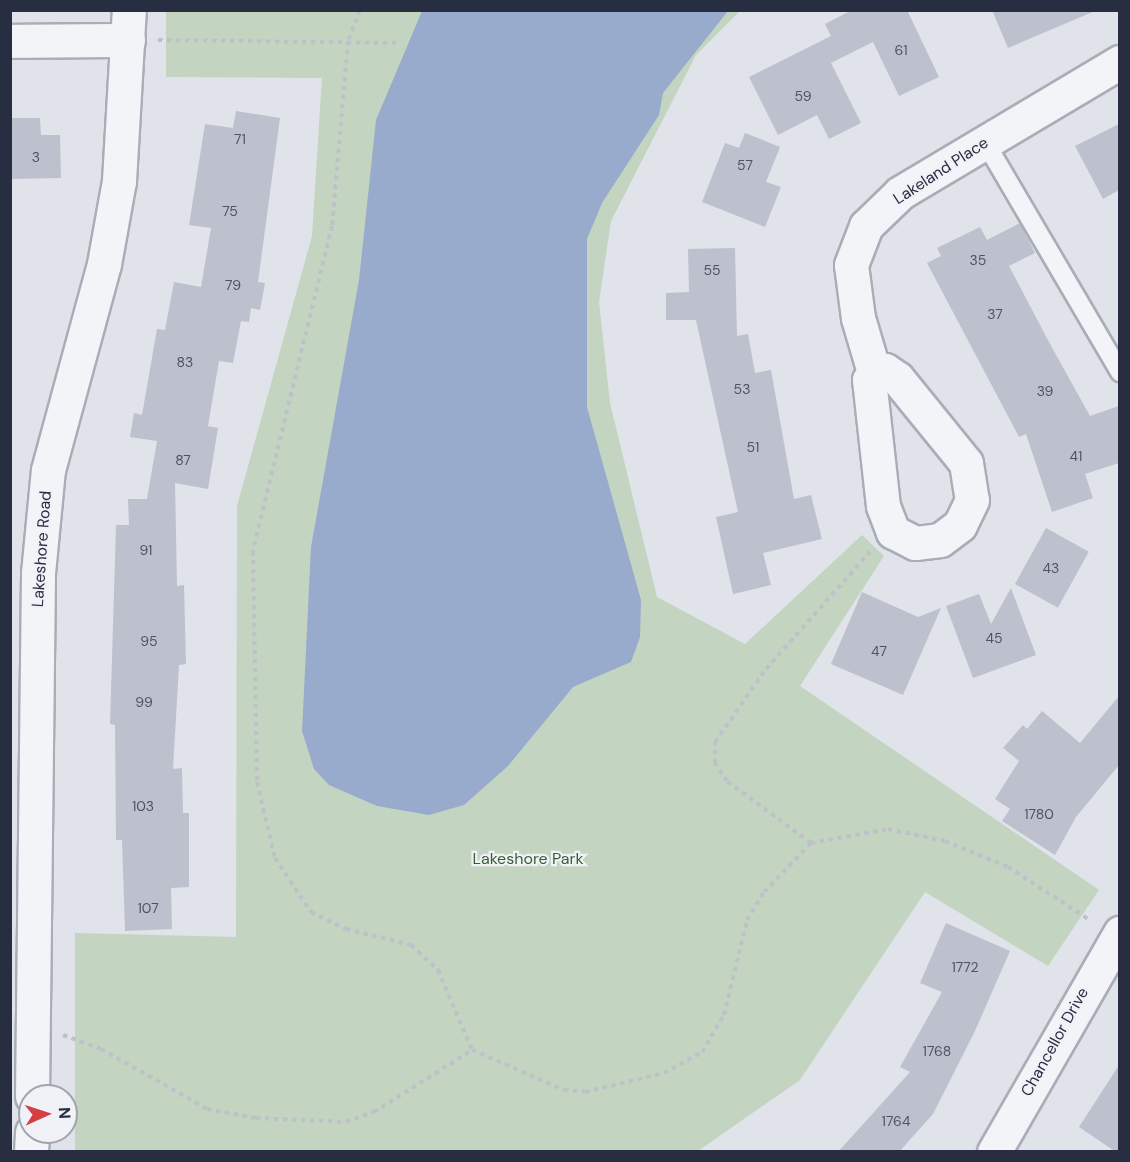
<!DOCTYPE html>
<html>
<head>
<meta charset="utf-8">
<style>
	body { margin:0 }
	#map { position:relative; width:1130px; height:1162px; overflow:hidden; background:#e0e3ea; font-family:"DM Sans",sans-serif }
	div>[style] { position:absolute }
	.green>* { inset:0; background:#c3d4c1 }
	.water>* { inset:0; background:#99abcc }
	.building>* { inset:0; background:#bdc1cd; transform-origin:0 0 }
	.path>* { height:4px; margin-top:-2px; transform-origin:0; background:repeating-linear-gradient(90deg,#bec1c9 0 4.5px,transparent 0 9px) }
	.roads { filter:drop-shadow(2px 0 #a9adb8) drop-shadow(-2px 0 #a9adb8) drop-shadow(0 2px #a9adb8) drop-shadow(0 -2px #a9adb8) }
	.service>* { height:18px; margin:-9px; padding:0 9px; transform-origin:9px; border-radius:9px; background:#f3f4f8 }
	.minor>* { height:33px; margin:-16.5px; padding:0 16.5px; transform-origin:16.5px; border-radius:16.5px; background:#f3f4f8 }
	.tertiary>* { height:33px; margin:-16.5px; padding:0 16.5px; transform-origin:16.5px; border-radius:16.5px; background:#f3f4f8 }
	span { translate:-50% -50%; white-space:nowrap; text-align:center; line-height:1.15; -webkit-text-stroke:4.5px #f0f2f7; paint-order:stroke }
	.number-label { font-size:14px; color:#4d5365 }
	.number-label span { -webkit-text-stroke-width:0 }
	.street-label { font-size:16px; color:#282e42 }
	.park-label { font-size:16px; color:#375f34 }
	.frame { position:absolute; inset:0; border:12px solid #282e42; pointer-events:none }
	.north { position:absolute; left:18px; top:1084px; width:60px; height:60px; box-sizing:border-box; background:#f0f2f7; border:2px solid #a0a4af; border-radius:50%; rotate:87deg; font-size:16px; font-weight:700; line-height:24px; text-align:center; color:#282e42 }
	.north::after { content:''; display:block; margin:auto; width:21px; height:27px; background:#d53f42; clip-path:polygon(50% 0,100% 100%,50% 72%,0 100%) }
</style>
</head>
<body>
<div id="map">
	<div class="green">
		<div style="clip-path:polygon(166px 11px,740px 11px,696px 55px,611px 221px,599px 302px,610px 403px,657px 597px,745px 644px,862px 535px,884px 556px,800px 686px,1099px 890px,1048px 966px,925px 892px,800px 1080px,698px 1151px,75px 1152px,75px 933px,236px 937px,237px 506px,312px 236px,322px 78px,166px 77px)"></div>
	</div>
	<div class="water">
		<div style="clip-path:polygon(422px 11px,728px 11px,663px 93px,659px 115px,602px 203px,587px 239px,587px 407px,641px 600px,640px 637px,631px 662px,573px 687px,508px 766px,464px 805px,429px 815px,377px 806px,329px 785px,314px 769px,302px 731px,311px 547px,359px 280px,376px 120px)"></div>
	</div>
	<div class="building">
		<div style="clip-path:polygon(852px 10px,907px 10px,939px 77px,899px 96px,873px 42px,831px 63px,861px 123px,829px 139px,817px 115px,778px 135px,749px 77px,831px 36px,825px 24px)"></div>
		<div style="clip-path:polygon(992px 10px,1095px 10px,1095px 11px,1008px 48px)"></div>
		<div style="clip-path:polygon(236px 111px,280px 118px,258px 282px,265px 283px,260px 310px,251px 308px,249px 322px,241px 321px,233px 363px,219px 361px,208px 426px,218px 428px,208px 489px,175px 483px,177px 586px,184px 585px,186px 664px,179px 665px,173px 769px,182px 768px,183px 813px,189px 813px,189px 887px,171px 888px,172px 929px,125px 931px,122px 840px,116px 840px,115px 725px,110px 724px,116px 525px,129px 525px,128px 499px,147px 499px,157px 441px,130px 437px,134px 413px,142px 415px,157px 329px,165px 330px,174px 282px,201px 287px,211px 228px,189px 225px,205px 124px,233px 128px)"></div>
		<div style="clip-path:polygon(10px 118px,40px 118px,41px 135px,60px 135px,61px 178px,10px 179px)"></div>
		<div style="clip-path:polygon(1119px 124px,1119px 190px,1103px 199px,1075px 146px)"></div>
		<div style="clip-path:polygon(745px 133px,780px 147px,766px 182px,781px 187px,765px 227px,702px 202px,725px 143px,739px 148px)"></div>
		<div style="clip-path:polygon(1020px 223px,1035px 253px,1009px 266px,1050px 344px,1090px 416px,1119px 406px,1119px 463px,1085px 474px,1093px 498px,1052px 512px,1026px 434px,1019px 437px,927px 263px,941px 256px,937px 248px,980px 227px,987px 240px)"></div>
		<div style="clip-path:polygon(735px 248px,737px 336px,748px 334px,755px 373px,771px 370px,794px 499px,811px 495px,822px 539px,763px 553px,771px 585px,733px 594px,716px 517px,738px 512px,696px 320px,666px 320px,666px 293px,689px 292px,688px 249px)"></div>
		<div style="left:1046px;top:528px;width:49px;height:64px;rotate:29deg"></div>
		<div style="clip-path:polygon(1011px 588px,1036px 655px,973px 678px,946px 606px,979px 594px,991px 624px)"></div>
		<div style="clip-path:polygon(862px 592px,918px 617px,941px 608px,903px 695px,831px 664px)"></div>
		<div style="clip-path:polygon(1119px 696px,1119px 765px,1076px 817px,1055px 855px,1002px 821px,1010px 809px,995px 799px,1019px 761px,1003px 748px,1023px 725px,1027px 729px,1042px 711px,1080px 743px)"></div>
		<div style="clip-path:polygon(946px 923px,1010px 951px,975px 1031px,933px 1114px,899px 1152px,838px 1152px,910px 1072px,900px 1067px,942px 992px,920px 983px)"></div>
		<div style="clip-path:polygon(1119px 1065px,1119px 1152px,1116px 1152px,1079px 1127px)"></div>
	</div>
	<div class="path">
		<div style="left:360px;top:10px;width:33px;rotate:111deg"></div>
		<div style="left:348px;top:41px;width:186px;rotate:94.9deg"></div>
		<div style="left:332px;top:226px;width:334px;rotate:103.7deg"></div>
		<div style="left:253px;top:551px;width:231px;rotate:89deg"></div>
		<div style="left:257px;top:782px;width:78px;rotate:76.7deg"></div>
		<div style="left:275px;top:858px;width:65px;rotate:56.3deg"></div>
		<div style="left:311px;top:912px;width:39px;rotate:26deg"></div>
		<div style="left:346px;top:929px;width:67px;rotate:13.8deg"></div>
		<div style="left:411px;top:945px;width:37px;rotate:43deg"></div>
		<div style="left:438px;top:970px;width:87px;rotate:67deg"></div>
		<div style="left:158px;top:40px;width:239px;rotate:0.7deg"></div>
		<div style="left:811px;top:843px;width:104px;rotate:-143.6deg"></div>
		<div style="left:727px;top:781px;width:22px;rotate:-124deg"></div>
		<div style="left:715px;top:763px;width:21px;rotate:-90deg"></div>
		<div style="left:715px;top:742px;width:89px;rotate:-55.1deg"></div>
		<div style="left:766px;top:669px;width:157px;rotate:-48.4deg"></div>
		<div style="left:63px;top:1035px;width:40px;rotate:20.2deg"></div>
		<div style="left:101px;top:1049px;width:122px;rotate:29.5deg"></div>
		<div style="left:207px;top:1109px;width:50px;rotate:10.4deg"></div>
		<div style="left:256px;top:1118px;width:90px;rotate:2.5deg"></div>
		<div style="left:346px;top:1122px;width:30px;rotate:-20deg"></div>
		<div style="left:374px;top:1112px;width:116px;rotate:-32.3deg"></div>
		<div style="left:472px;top:1050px;width:100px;rotate:23.5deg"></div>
		<div style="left:564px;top:1090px;width:21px;rotate:5deg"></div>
		<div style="left:585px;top:1092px;width:81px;rotate:-13.5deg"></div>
		<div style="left:664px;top:1073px;width:43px;rotate:-28.9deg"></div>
		<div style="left:702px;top:1052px;width:43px;rotate:-59.3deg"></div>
		<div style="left:724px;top:1015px;width:98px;rotate:-76.4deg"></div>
		<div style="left:747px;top:920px;width:33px;rotate:-59deg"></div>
		<div style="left:764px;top:892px;width:68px;rotate:-46.2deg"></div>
		<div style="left:811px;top:843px;width:78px;rotate:-10.3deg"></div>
		<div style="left:888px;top:829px;width:58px;rotate:11.9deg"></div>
		<div style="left:945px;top:841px;width:68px;rotate:22.4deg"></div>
		<div style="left:1008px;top:867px;width:99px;rotate:33deg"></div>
	</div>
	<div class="roads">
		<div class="service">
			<div style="left:985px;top:142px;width:267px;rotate:59.6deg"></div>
		</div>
		<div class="minor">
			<div style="left:10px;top:41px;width:118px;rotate:-0.5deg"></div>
			<div style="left:885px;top:370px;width:14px;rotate:34deg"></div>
			<div style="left:897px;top:378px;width:109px;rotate:50.9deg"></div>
			<div style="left:966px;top:463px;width:37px;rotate:81deg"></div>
			<div style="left:972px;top:500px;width:28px;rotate:116deg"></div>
			<div style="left:960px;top:525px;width:25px;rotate:143deg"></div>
			<div style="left:940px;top:540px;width:25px;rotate:173deg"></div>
			<div style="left:915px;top:543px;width:25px;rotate:-153deg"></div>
			<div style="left:893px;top:532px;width:28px;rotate:-111deg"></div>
			<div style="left:883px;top:506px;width:127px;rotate:-96.3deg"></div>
			<div style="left:869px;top:380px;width:9px;rotate:-58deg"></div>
			<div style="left:874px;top:372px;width:11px;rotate:-10deg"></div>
			<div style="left:874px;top:372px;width:56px;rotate:-106.5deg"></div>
			<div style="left:858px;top:318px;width:53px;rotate:-97.5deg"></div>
			<div style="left:851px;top:265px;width:42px;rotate:-69deg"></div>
			<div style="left:866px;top:226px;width:47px;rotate:-44.1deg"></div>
			<div style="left:900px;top:193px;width:256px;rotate:-30.8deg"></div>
			<div style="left:32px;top:1096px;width:523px;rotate:-89.34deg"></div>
			<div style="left:38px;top:573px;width:103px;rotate:-84.5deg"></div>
			<div style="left:48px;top:470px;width:213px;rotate:-74.8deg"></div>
			<div style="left:104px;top:264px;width:84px;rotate:-79.8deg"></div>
			<div style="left:119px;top:181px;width:171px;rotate:-86.7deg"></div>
			<div style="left:31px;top:1152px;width:20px;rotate:-87deg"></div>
		</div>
		<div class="tertiary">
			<div style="left:994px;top:1152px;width:253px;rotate:-60.1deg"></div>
		</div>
	</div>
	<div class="number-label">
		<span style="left:901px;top:50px">61</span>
		<span style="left:803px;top:96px">59</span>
		<span style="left:240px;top:139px">71</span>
		<span style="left:36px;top:157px">3</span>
		<span style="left:745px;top:165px">57</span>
		<span style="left:230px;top:211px">75</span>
		<span style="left:978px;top:260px">35</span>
		<span style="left:712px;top:270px">55</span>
		<span style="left:233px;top:285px">79</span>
		<span style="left:995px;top:314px">37</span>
		<span style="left:185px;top:362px">83</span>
		<span style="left:742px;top:389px">53</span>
		<span style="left:1045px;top:391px">39</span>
		<span style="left:753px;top:447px">51</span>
		<span style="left:1076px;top:456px">41</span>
		<span style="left:183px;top:460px">87</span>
		<span style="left:146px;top:550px">91</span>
		<span style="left:1051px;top:568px">43</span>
		<span style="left:994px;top:638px">45</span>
		<span style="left:149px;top:641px">95</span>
		<span style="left:879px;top:651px">47</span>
		<span style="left:144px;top:702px">99</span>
		<span style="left:143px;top:806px">103</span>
		<span style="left:1039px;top:814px">1780</span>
		<span style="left:148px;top:908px">107</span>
		<span style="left:965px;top:967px">1772</span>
		<span style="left:937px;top:1051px">1768</span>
		<span style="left:896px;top:1121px">1764</span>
	</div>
	<div class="street-label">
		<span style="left:941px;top:171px;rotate:-33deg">Lakeland Place</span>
		<span style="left:42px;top:549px;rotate:-86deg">Lakeshore Road</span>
		<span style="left:1055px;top:1042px;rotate:-61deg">Chancellor Drive</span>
	</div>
	<div class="park-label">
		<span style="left:528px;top:859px">Lakeshore Park</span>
	</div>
	<div class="frame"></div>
	<div class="north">N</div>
</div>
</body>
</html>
